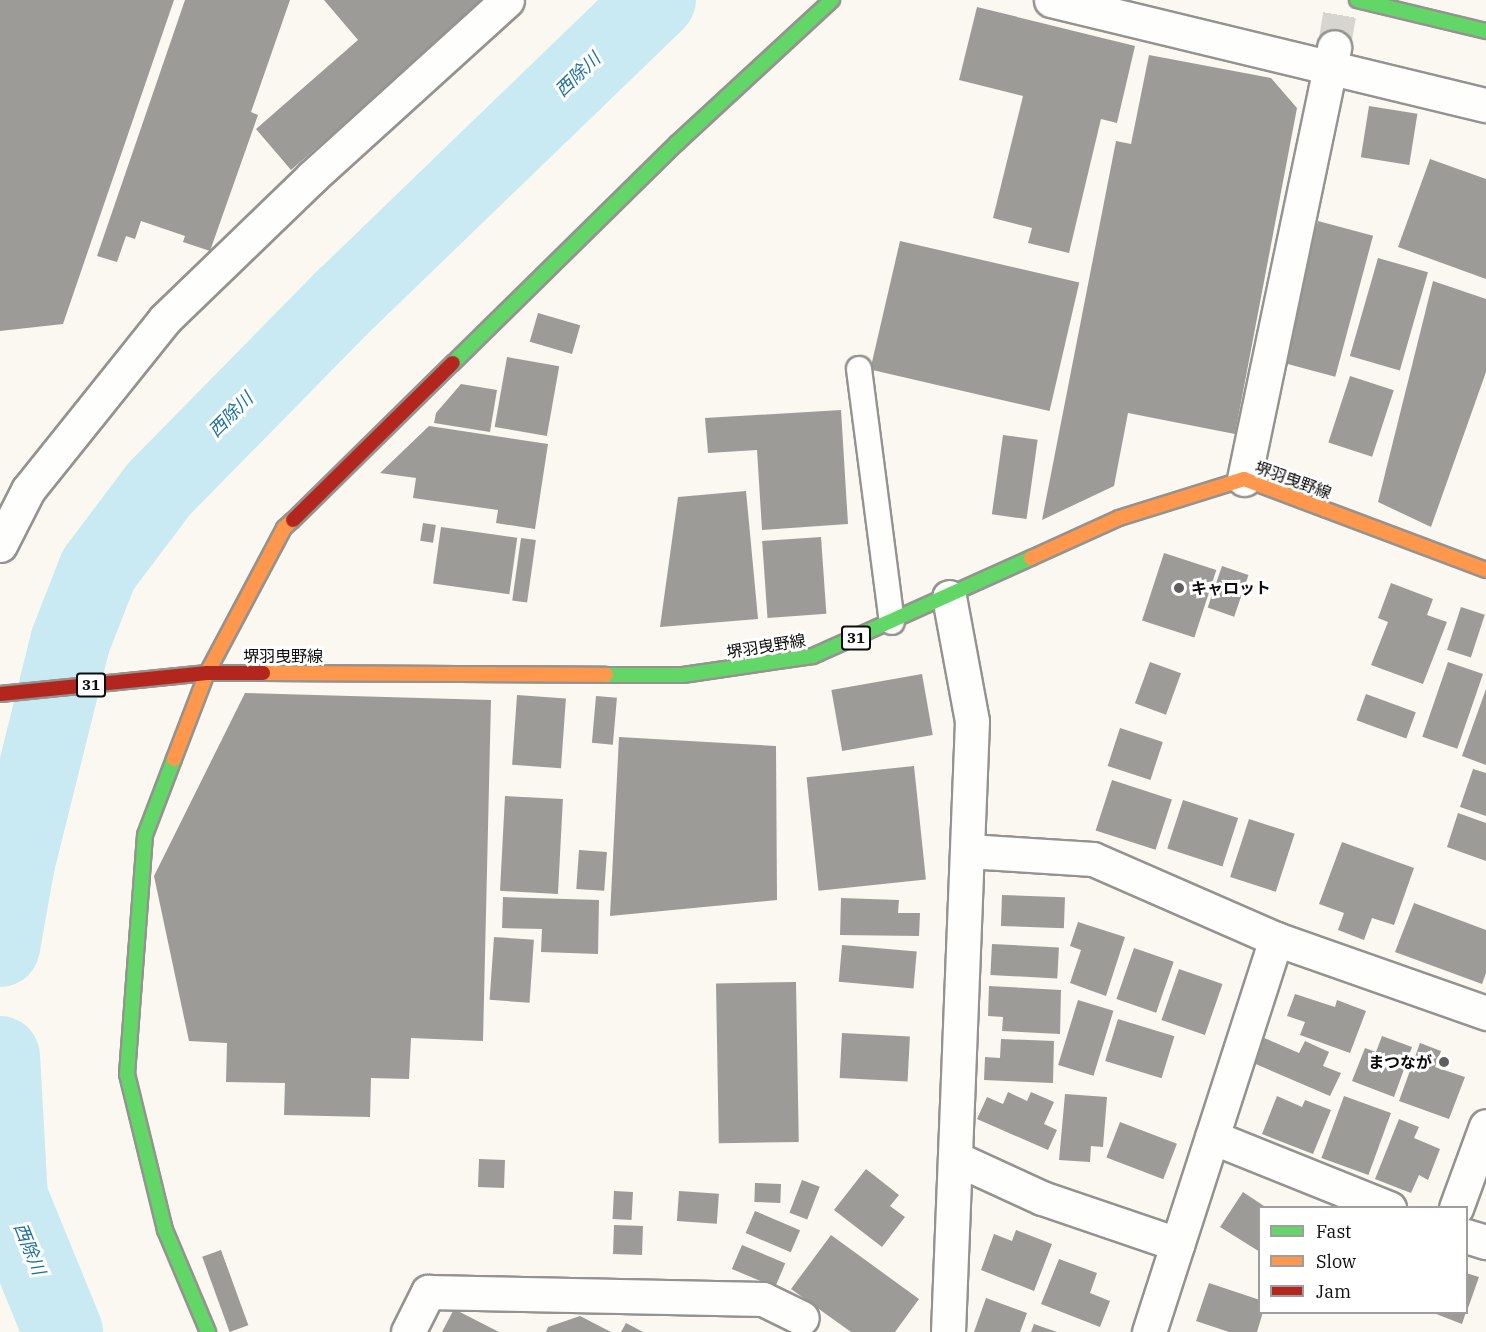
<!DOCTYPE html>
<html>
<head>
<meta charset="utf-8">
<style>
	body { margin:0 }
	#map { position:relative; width:1486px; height:1332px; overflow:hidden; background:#faf8f1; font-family:"IBM Plex Serif","Noto Sans JP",serif }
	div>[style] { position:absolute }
	.river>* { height:80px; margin:-40px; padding:0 40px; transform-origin:40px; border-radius:40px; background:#c9e9f3 }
	.building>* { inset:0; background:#9d9b97; transform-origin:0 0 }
	.street-tunnel>* { height:33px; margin-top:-16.5px; transform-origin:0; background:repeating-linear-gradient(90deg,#d6d5cf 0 33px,transparent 0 49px) }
	.roads { filter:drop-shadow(2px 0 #949390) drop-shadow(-2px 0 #949390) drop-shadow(0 2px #949390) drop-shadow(0 -2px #949390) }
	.lane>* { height:24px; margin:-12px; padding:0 12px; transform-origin:12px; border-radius:12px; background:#fefefd }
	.street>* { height:33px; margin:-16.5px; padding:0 16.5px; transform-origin:16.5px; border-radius:16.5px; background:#fefefd }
	.fast>* { height:14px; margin:-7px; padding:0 7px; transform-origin:7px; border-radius:7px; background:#63d668 }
	.slow>* { height:14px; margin:-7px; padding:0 7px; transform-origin:7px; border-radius:7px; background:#ff974d }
	.jam>* { height:14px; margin:-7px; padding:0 7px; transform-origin:7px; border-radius:7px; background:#b3261e }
	.dots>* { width:16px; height:16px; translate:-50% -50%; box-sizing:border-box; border:3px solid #fff; border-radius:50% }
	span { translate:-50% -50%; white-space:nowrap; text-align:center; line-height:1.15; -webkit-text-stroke:6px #fff; paint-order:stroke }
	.shield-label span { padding:2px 4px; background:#fff; border:2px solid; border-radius:4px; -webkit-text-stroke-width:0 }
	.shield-label { font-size:15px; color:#0d0d0d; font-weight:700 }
	.street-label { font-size:16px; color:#0d0d0d }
	.poi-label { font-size:16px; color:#0d0d0d; font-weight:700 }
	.left { translate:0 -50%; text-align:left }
	.right { translate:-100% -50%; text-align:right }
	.water-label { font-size:18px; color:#1a709b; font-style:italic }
	.legend { position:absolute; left:1258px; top:1206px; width:210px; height:108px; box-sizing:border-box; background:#fff; border:2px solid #9e9e9e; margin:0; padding:8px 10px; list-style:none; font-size:18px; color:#0d0d0d }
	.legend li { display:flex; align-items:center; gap:12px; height:30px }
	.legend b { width:30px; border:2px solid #9e9e9e }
</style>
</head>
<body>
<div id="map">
	<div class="river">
		<div style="left:0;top:947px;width:85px;rotate:-79.9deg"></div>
		<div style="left:15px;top:863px;width:228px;rotate:-76deg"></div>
		<div style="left:70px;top:642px;width:77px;rotate:-68.7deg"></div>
		<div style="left:98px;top:570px;width:101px;rotate:-53deg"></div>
		<div style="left:159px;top:489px;width:267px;rotate:-45.5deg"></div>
		<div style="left:346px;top:299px;width:431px;rotate:-44deg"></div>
		<div style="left:0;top:1056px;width:141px;rotate:86.8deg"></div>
		<div style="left:8px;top:1197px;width:146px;rotate:67.8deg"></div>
	</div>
	<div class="building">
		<div style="clip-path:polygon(0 0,174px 0,63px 324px,0 331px)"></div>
		<div style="clip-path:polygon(185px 0,290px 0,251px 112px,258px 115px,210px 251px,183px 242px,185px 236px,141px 221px,135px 239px,126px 236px,117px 262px,97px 256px)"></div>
		<div style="clip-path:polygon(324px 0,488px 0,291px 170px,256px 129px,358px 40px)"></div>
		<div style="clip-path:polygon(977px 7px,1135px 46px,1117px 123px,1101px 119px,1069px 253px,1028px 243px,1032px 228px,993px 218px,1023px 96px,959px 80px)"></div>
		<div style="clip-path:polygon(1149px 55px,1271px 78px,1297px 108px,1235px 434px,1128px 413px,1114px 486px,1042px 520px,1116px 141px,1131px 144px)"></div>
		<div style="left:1369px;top:106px;width:49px;height:52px;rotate:9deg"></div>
		<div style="clip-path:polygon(1430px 159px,1486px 179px,1486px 279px,1398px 247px)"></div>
		<div style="left:1318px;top:221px;width:57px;height:146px;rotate:15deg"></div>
		<div style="left:900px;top:241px;width:184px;height:132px;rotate:13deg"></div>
		<div style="left:1378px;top:258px;width:52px;height:102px;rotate:16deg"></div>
		<div style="clip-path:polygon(1433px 281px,1486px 299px,1486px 372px,1431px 527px,1378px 502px)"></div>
		<div style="left:538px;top:313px;width:44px;height:30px;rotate:16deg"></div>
		<div style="left:507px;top:357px;width:53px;height:71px;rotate:10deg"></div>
		<div style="left:1350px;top:376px;width:46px;height:70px;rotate:18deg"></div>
		<div style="clip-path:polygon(461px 384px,497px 390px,490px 432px,434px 423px,436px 413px)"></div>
		<div style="clip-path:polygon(841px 410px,848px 524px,762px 530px,757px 450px,708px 453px,705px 418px)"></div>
		<div style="clip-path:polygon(429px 426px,548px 444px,535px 529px,496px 523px,498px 510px,413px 498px,416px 478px,380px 473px)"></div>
		<div style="left:1003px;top:435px;width:35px;height:80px;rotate:8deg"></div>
		<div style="clip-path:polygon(746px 491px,758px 619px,660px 627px,678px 497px)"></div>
		<div style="left:423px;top:523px;width:13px;height:18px;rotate:9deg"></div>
		<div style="left:441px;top:527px;width:77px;height:57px;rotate:8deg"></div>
		<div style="left:821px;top:537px;width:77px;height:59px;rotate:86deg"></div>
		<div style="left:521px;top:538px;width:15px;height:63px;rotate:8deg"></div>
		<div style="left:1164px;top:553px;width:55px;height:71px;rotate:18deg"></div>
		<div style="left:1222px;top:566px;width:28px;height:44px;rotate:19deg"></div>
		<div style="clip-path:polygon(1391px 583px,1433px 599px,1427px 615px,1447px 622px,1423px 684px,1371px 665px,1388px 622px,1378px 618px)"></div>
		<div style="left:1461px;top:607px;width:25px;height:45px;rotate:18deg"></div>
		<div style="left:1150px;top:662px;width:33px;height:44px;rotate:20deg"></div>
		<div style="left:1448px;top:662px;width:37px;height:79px;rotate:19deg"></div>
		<div style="left:922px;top:674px;width:62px;height:92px;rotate:80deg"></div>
		<div style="clip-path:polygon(1486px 689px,1486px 765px,1462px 756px)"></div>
		<div style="clip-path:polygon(245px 693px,491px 700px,483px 1041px,411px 1038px,409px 1079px,371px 1078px,370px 1117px,284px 1115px,285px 1083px,226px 1082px,227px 1043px,189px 1041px,154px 876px)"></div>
		<div style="left:1366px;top:694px;width:53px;height:28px;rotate:20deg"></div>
		<div style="left:517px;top:695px;width:49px;height:70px;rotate:4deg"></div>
		<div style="left:596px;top:696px;width:21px;height:47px;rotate:5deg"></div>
		<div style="left:1120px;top:728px;width:45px;height:40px;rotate:18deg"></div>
		<div style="clip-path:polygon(619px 737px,776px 746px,777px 900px,610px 916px)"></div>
		<div style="left:914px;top:766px;width:114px;height:108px;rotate:84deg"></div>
		<div style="clip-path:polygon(1473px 769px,1486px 773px,1486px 816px,1460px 807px)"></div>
		<div style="left:1112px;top:780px;width:63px;height:53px;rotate:18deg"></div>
		<div style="left:505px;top:796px;width:58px;height:95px;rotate:3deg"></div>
		<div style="left:1183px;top:800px;width:58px;height:51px;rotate:18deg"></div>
		<div style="clip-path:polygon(1458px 813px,1486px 823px,1486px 861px,1447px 847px)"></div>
		<div style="left:1249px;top:819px;width:48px;height:61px;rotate:18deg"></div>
		<div style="clip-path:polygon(1342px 842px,1414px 868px,1394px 925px,1372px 918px,1364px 940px,1338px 930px,1344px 913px,1319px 904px)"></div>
		<div style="left:579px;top:850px;width:28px;height:39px;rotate:4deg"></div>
		<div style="left:1002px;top:895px;width:63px;height:31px;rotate:2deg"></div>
		<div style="clip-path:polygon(503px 897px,599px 900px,598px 954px,541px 952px,542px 929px,502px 928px)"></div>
		<div style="clip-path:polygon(841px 898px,899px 900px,898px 913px,920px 913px,919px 936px,840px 935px)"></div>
		<div style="clip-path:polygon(1414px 903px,1486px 930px,1486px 973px,1482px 984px,1395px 952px)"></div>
		<div style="clip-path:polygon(1078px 922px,1125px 937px,1106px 996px,1070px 983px,1081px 950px,1070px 946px)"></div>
		<div style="left:494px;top:937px;width:40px;height:63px;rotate:4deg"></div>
		<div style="left:992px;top:944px;width:67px;height:31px;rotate:3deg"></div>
		<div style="left:842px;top:945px;width:75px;height:37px;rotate:5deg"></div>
		<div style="left:1134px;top:948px;width:42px;height:54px;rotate:19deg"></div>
		<div style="left:1179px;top:969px;width:46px;height:54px;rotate:19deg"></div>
		<div style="left:796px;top:982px;width:160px;height:80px;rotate:89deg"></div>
		<div style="clip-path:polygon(989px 986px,1061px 990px,1060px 1034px,1002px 1031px,1003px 1017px,988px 1016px)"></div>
		<div style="clip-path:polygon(1295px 994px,1335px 1007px,1337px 1000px,1366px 1011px,1350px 1053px,1300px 1035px,1305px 1022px,1287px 1016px)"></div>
		<div style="left:1078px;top:1000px;width:37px;height:68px;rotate:17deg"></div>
		<div style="left:1118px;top:1019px;width:59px;height:44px;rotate:17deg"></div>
		<div style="left:842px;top:1033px;width:68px;height:45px;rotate:3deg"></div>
		<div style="clip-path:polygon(1382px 1036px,1412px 1047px,1394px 1097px,1352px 1081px,1365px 1048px,1376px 1052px)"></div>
		<div style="clip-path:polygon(1262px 1037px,1299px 1053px,1305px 1041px,1329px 1052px,1323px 1066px,1341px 1073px,1330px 1096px,1251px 1062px)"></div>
		<div style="clip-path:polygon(1001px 1039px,1054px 1041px,1053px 1083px,984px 1080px,985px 1057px,1000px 1058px)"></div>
		<div style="clip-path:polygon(1420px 1043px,1441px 1051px,1435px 1067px,1465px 1077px,1449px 1119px,1399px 1101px)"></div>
		<div style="clip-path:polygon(1008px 1092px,1027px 1101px,1031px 1092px,1054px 1102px,1044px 1124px,1057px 1130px,1048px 1150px,977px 1119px,987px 1097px,1003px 1104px)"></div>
		<div style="clip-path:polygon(1065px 1094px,1107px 1097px,1103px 1147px,1091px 1146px,1090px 1162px,1059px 1160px)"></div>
		<div style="clip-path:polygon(1277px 1096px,1302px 1107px,1305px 1100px,1331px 1110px,1313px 1154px,1262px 1134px)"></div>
		<div style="left:1344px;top:1096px;width:50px;height:66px;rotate:20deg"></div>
		<div style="clip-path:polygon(1399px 1119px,1419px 1127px,1414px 1138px,1440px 1149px,1428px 1180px,1419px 1175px,1411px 1193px,1375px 1179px)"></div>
		<div style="left:1120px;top:1122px;width:61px;height:38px;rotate:21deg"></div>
		<div style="left:479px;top:1159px;width:26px;height:28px;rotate:2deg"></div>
		<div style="clip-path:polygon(866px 1169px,899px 1195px,890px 1206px,905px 1217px,882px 1247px,834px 1210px)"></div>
		<div style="left:802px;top:1180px;width:19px;height:35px;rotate:21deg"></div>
		<div style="left:755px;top:1183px;width:26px;height:19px;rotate:2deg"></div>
		<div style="left:614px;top:1191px;width:19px;height:28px;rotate:3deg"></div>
		<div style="left:679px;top:1191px;width:40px;height:30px;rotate:4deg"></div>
		<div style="clip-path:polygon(1243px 1192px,1267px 1208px,1260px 1208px,1260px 1252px,1220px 1227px)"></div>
		<div style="left:755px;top:1211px;width:49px;height:24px;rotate:23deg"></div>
		<div style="left:614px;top:1225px;width:29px;height:29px;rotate:2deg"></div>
		<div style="clip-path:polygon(1016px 1230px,1052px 1244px,1034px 1291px,981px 1270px,994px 1234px,1012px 1241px)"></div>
		<div style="clip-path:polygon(831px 1235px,919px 1299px,895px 1332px,851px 1332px,791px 1289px)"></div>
		<div style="left:742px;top:1245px;width:47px;height:26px;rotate:23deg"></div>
		<div style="left:221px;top:1250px;width:80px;height:20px;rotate:70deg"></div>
		<div style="clip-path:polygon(1059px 1259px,1097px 1273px,1090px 1293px,1110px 1301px,1100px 1327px,1041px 1304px)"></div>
		<div style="clip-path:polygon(1466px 1273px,1479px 1277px,1467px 1311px,1466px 1311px)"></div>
		<div style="clip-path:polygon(1209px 1283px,1260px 1300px,1260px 1312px,1263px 1312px,1257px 1332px,1229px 1332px,1196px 1321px)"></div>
		<div style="clip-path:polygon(986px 1298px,1027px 1313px,1020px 1332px,974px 1332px)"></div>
		<div style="clip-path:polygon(454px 1309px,499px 1332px,442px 1332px)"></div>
		<div style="clip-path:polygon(1431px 1312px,1466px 1312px,1462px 1324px)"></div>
		<div style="clip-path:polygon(580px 1316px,611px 1332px,546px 1332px,548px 1327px)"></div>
		<div style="clip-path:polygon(626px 1323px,643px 1332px,621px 1332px)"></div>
		<div style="clip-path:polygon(1034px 1324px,1057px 1332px,1031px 1332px)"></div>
	</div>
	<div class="street-tunnel">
		<div style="left:1334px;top:47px;width:48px;rotate:-80.3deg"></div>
	</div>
	<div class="roads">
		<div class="lane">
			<div style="left:859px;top:369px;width:255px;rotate:82.6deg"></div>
		</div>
		<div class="street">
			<div style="left:1051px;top:0;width:447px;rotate:13.6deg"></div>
			<div style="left:1244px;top:479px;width:441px;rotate:-78.2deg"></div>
			<div style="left:0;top:545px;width:62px;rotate:-63deg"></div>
			<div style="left:28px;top:490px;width:219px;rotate:-51.3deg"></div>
			<div style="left:165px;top:319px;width:204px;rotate:-44deg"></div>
			<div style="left:312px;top:177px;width:263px;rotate:-42.2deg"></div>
			<div style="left:968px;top:851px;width:125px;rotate:3.7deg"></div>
			<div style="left:1093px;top:859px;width:200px;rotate:23.6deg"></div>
			<div style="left:1276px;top:939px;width:223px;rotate:19.4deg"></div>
			<div style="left:1212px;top:1137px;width:191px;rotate:21.9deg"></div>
			<div style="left:957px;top:1159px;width:94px;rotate:24.6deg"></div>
			<div style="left:1042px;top:1198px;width:143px;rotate:18.8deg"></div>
			<div style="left:1456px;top:1208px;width:87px;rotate:-69.9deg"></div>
			<div style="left:1466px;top:1236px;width:21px;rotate:17deg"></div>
			<div style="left:408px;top:1332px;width:45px;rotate:-63.4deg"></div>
			<div style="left:428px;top:1292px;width:335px;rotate:1.2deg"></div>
			<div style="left:763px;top:1299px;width:43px;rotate:26deg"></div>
			<div style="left:948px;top:1332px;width:611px;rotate:-87.75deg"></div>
			<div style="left:972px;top:721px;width:126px;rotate:-100.5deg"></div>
			<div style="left:1149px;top:1332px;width:413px;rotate:-72.1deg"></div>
		</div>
		<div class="fast">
			<div style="left:1357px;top:0;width:133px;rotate:13.5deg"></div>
			<div style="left:453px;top:363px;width:314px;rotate:-44.5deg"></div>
			<div style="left:677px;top:143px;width:211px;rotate:-42.7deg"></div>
			<div style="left:606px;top:675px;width:77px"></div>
			<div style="left:683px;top:675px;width:131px;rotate:-8.3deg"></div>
			<div style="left:813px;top:656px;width:239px;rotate:-24.2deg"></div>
			<div style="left:174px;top:759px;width:81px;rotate:110.9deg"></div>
			<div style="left:145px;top:835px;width:240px;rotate:94.3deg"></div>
			<div style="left:127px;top:1074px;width:161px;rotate:76.3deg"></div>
			<div style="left:165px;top:1230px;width:111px;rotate:67.1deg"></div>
		</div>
		<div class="slow">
			<div style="left:1031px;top:558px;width:97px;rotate:-24.4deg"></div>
			<div style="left:1119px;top:518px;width:131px;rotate:-17.3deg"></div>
			<div style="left:1244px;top:479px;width:259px;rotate:20.6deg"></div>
			<div style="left:263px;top:673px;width:343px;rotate:0.3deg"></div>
			<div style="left:174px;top:759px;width:92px;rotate:-69deg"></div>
			<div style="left:207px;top:673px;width:164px;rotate:-62deg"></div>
			<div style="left:284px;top:528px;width:12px;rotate:-42deg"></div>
		</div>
		<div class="jam">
			<div style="left:293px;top:520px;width:224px;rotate:-44.5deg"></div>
			<div style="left:0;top:694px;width:208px;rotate:-5.8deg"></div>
			<div style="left:207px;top:673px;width:56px"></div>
		</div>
	</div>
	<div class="dots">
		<div style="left:1179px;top:588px;background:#605f5d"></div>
		<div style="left:1444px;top:1062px;background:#605f5d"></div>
	</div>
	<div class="shield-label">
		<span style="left:856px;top:638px">31</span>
		<span style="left:91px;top:685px">31</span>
	</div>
	<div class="street-label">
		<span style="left:1293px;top:480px;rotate:20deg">堺羽曳野線</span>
		<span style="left:766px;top:646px;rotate:-9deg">堺羽曳野線</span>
		<span style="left:283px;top:656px">堺羽曳野線</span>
	</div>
	<div class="poi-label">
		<span class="left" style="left:1191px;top:588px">キャロット</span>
		<span class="right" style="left:1432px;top:1062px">まつなが</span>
	</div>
	<div class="water-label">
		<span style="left:578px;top:75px;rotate:-44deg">西除川</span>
		<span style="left:231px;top:415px;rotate:-45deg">西除川</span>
		<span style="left:29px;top:1249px;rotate:68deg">西除川</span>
	</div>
	<ul class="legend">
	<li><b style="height:8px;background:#63d668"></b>Fast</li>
	<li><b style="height:8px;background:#ff974d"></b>Slow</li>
	<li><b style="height:8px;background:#b3261e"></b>Jam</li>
	</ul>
</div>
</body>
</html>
